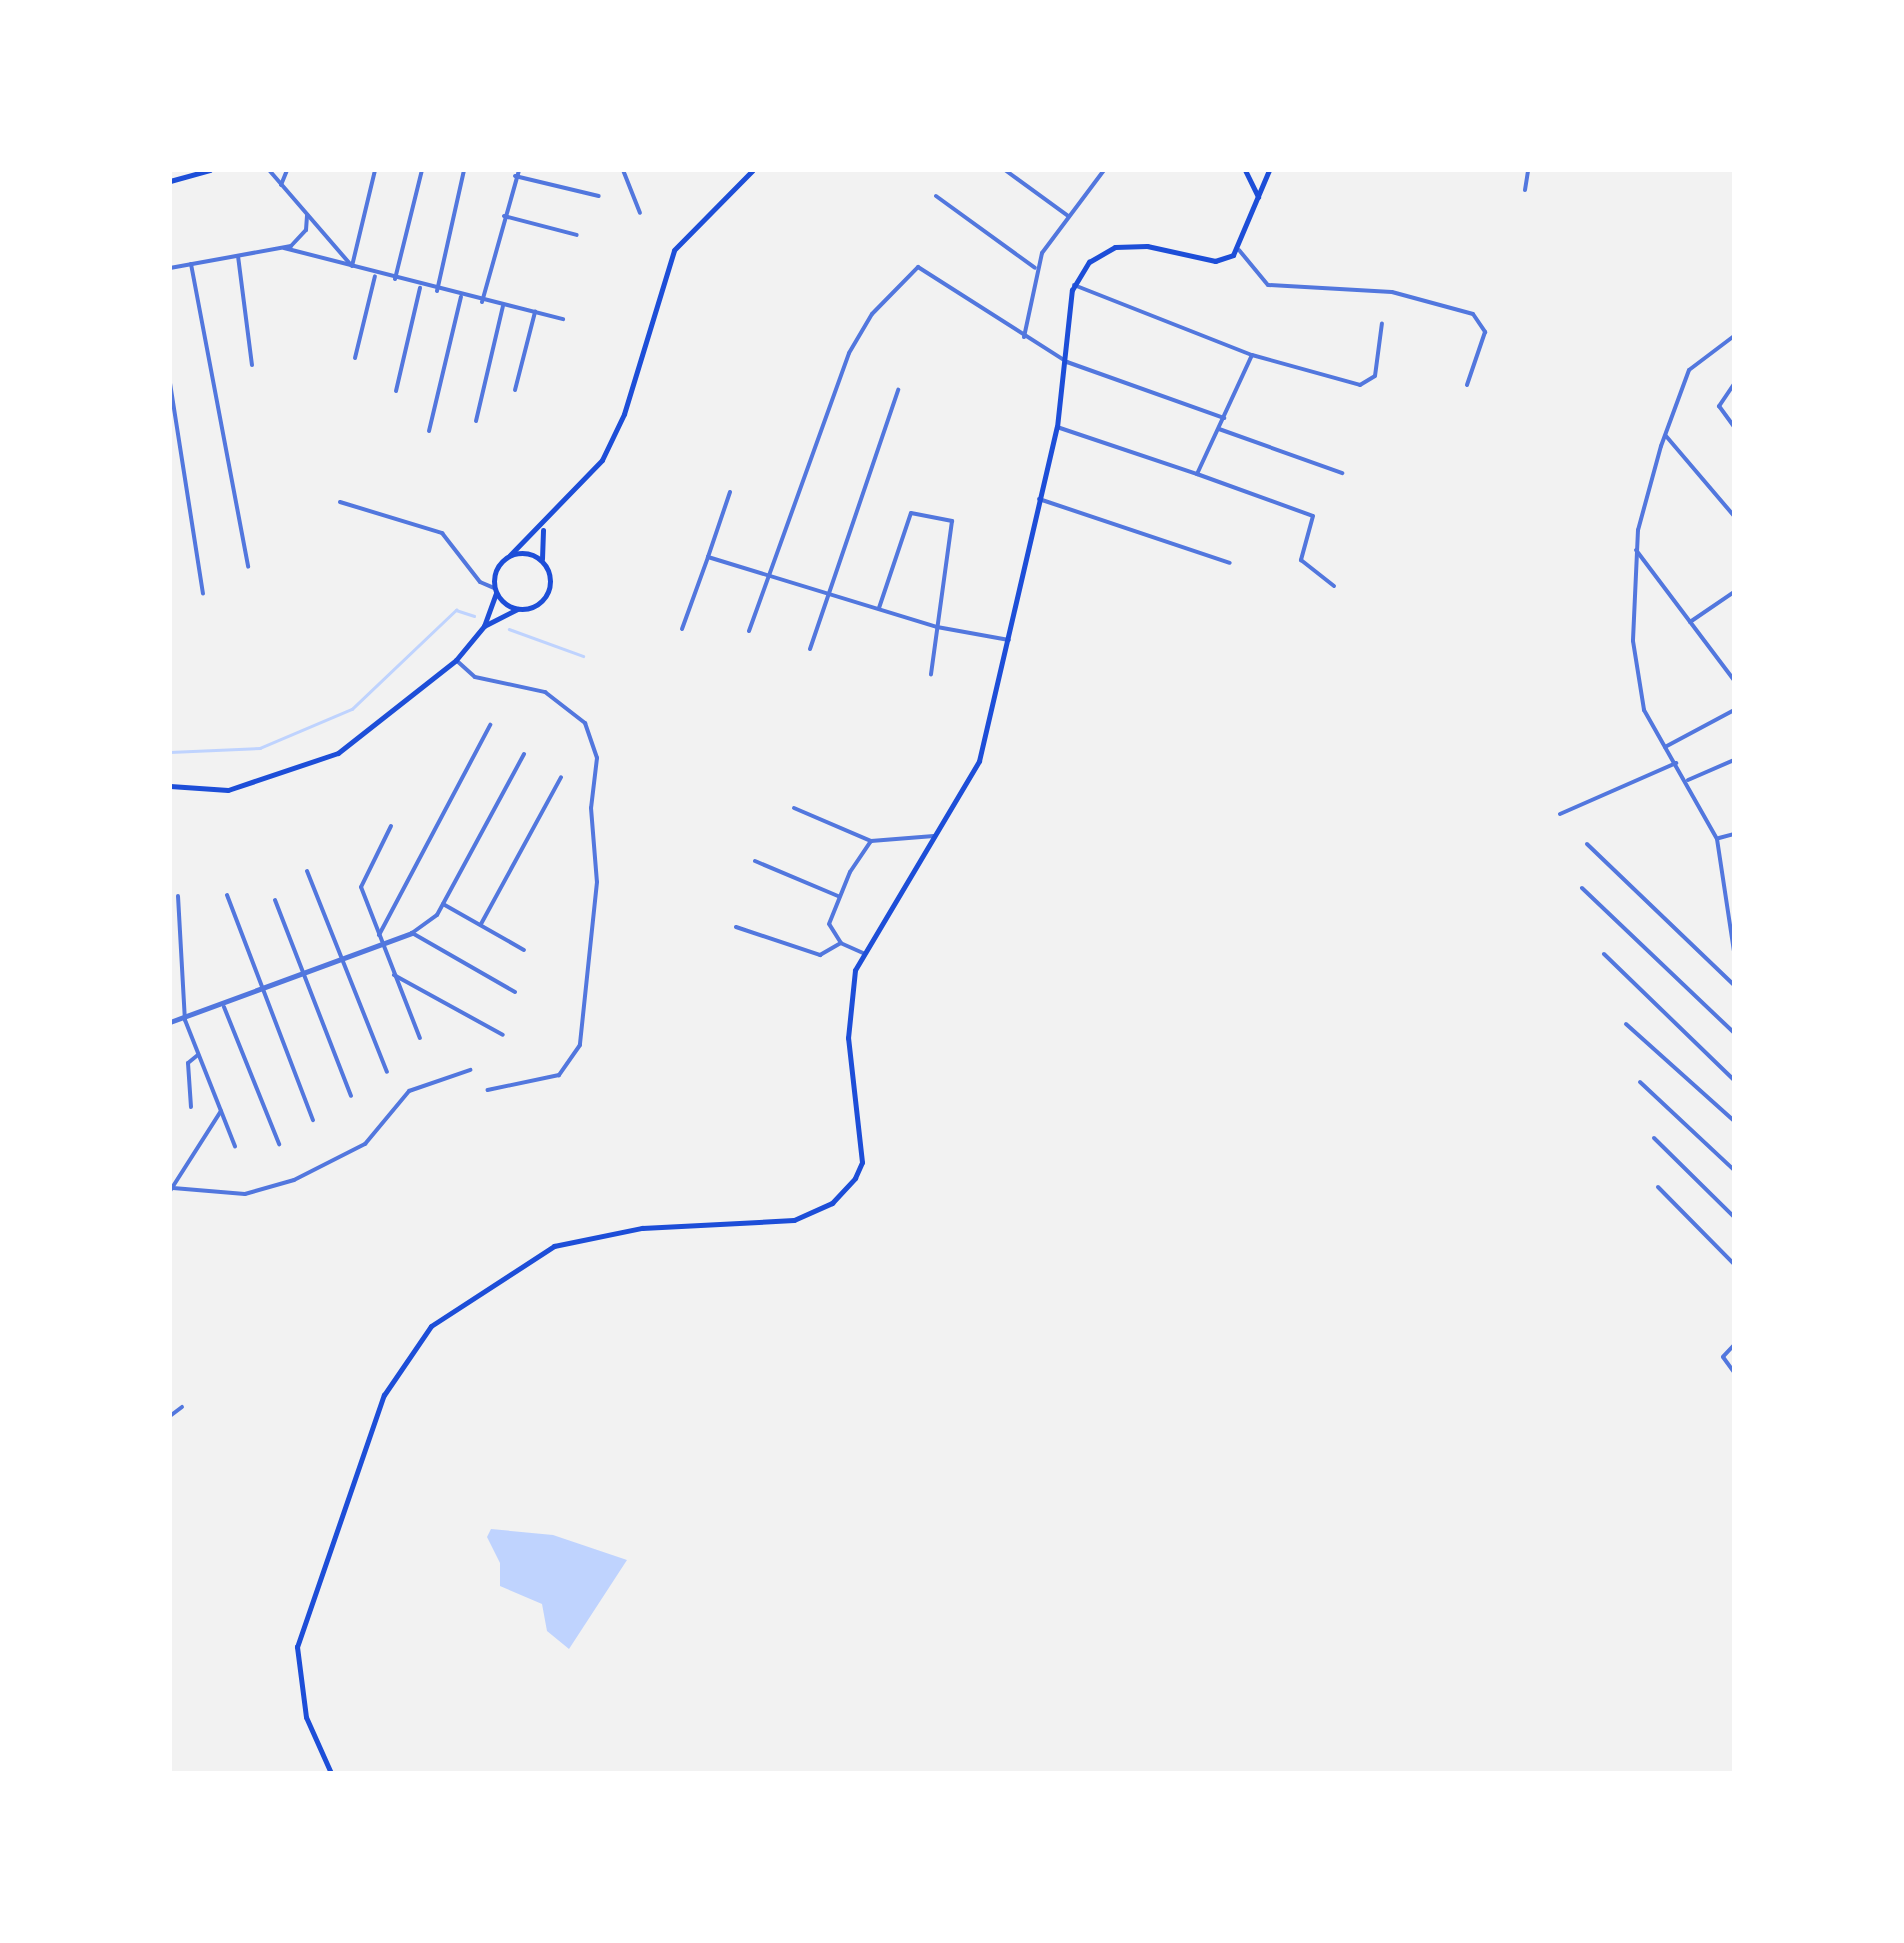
<!DOCTYPE html>
<html>
<head>
<meta charset="utf-8">
<style>
	body { margin:0 }
	#map { position:relative; width:1904px; height:1943px; overflow:hidden; background:#f2f2f2; font-family:Mulish,sans-serif }
	div>[style] { position:absolute }
	.water>* { inset:0; background:#bfd3fe }
	.stream>* { height:2.5px; margin:-1.25px; padding:0 1.25px; transform-origin:1.25px; border-radius:1.25px; background:#bfd3fe }
	.minor>* { height:4px; margin:-2px; padding:0 2px; transform-origin:2px; border-radius:2px; background:#5277de }
	.tertiary>* { height:5px; margin:-2.5px; padding:0 2.5px; transform-origin:2.5px; border-radius:2.5px; background:#5277de }
	.secondary>* { height:5px; margin:-2.5px; padding:0 2.5px; transform-origin:2.5px; border-radius:2.5px; background:#1d4ed8 }
	.secondary>.ring { margin:-2.5px; padding:0; box-sizing:content-box; background:none; border:5px solid #1d4ed8; border-radius:50% }
	span { translate:-50% -50%; white-space:nowrap; text-align:center; line-height:1.15; -webkit-text-stroke:9px #fff; paint-order:stroke }
	.frame { position:absolute; inset:0; border:172px solid #fff; pointer-events:none }
</style>
</head>
<body>
<div id="map">
	<div class="water">
		<div style="clip-path:polygon(491px 1529px,553px 1535px,627px 1560px,569px 1649px,547px 1631px,542px 1604px,500px 1586px,500px 1563px,487px 1537px)"></div>
	</div>
	<div class="stream">
		<div style="left:509px;top:629px;width:79px;rotate:20deg"></div>
		<div style="left:170px;top:752px;width:90px;rotate:-2.5deg"></div>
		<div style="left:260px;top:748px;width:100px;rotate:-23deg"></div>
		<div style="left:352px;top:709px;width:144px;rotate:-43.6deg"></div>
		<div style="left:456px;top:610px;width:19px;rotate:18deg"></div>
	</div>
	<div class="minor">
		<div style="left:269px;top:170px;width:125px;rotate:49.2deg"></div>
		<div style="left:623px;top:170px;width:46px;rotate:68.4deg"></div>
		<div style="left:1005px;top:170px;width:78px;rotate:36.1deg"></div>
		<div style="left:515px;top:176px;width:86px;rotate:13.4deg"></div>
		<div style="left:281px;top:185px;width:16px;rotate:-68deg"></div>
		<div style="left:1525px;top:190px;width:20px;rotate:-81deg"></div>
		<div style="left:936px;top:196px;width:122px;rotate:36deg"></div>
		<div style="left:504px;top:216px;width:75px;rotate:14.6deg"></div>
		<div style="left:284px;top:248px;width:288px;rotate:14.3deg"></div>
		<div style="left:1239px;top:250px;width:45px;rotate:50.4deg"></div>
		<div style="left:1268px;top:285px;width:124px;rotate:3.2deg"></div>
		<div style="left:1392px;top:292px;width:84px;rotate:15.2deg"></div>
		<div style="left:1473px;top:314px;width:22px;rotate:56deg"></div>
		<div style="left:1485px;top:332px;width:56px;rotate:108.8deg"></div>
		<div style="left:238px;top:256px;width:110px;rotate:82.7deg"></div>
		<div style="left:191px;top:264px;width:308px;rotate:79.3deg"></div>
		<div style="left:352px;top:266px;width:99px;rotate:-76.5deg"></div>
		<div style="left:170px;top:268px;width:123px;rotate:-10.3deg"></div>
		<div style="left:291px;top:246px;width:22px;rotate:-47deg"></div>
		<div style="left:306px;top:230px;width:15px;rotate:-86deg"></div>
		<div style="left:395px;top:279px;width:112px;rotate:-76.1deg"></div>
		<div style="left:1074px;top:285px;width:191px;rotate:21.5deg"></div>
		<div style="left:1252px;top:355px;width:112px;rotate:15.5deg"></div>
		<div style="left:1360px;top:385px;width:17px;rotate:-31deg"></div>
		<div style="left:1375px;top:376px;width:53px;rotate:-82.5deg"></div>
		<div style="left:437px;top:291px;width:124px;rotate:-77.4deg"></div>
		<div style="left:482px;top:302px;width:137px;rotate:-74.3deg"></div>
		<div style="left:1734px;top:336px;width:56px;rotate:142.9deg"></div>
		<div style="left:1689px;top:370px;width:81px;rotate:110.2deg"></div>
		<div style="left:1661px;top:446px;width:87px;rotate:105.3deg"></div>
		<div style="left:1638px;top:530px;width:111px;rotate:92.6deg"></div>
		<div style="left:1633px;top:641px;width:70px;rotate:80.9deg"></div>
		<div style="left:1644px;top:710px;width:148px;rotate:60.5deg"></div>
		<div style="left:1717px;top:839px;width:114px;rotate:81.4deg"></div>
		<div style="left:1024px;top:337px;width:86px;rotate:-77.9deg"></div>
		<div style="left:1042px;top:253px;width:104px;rotate:-53.2deg"></div>
		<div style="left:355px;top:358px;width:84px;rotate:-76.3deg"></div>
		<div style="left:170px;top:383px;width:213px;rotate:81.1deg"></div>
		<div style="left:1734px;top:384px;width:27px;rotate:124deg"></div>
		<div style="left:1719px;top:406px;width:26px;rotate:54deg"></div>
		<div style="left:515px;top:390px;width:81px;rotate:-75.6deg"></div>
		<div style="left:396px;top:391px;width:106px;rotate:-76.9deg"></div>
		<div style="left:476px;top:421px;width:118px;rotate:-76.8deg"></div>
		<div style="left:1057px;top:427px;width:148px;rotate:18.6deg"></div>
		<div style="left:1197px;top:474px;width:131px;rotate:-65.2deg"></div>
		<div style="left:1219px;top:429px;width:131px;rotate:19.7deg"></div>
		<div style="left:429px;top:431px;width:138px;rotate:-76.6deg"></div>
		<div style="left:1666px;top:436px;width:105px;rotate:49.6deg"></div>
		<div style="left:1197px;top:474px;width:123px;rotate:19.9deg"></div>
		<div style="left:1313px;top:516px;width:46px;rotate:105.3deg"></div>
		<div style="left:1301px;top:560px;width:42px;rotate:38.2deg"></div>
		<div style="left:730px;top:492px;width:69px;rotate:108.7deg"></div>
		<div style="left:708px;top:557px;width:239px;rotate:17deg"></div>
		<div style="left:937px;top:627px;width:73px;rotate:10.2deg"></div>
		<div style="left:1039px;top:499px;width:201px;rotate:18.5deg"></div>
		<div style="left:340px;top:502px;width:107px;rotate:16.9deg"></div>
		<div style="left:442px;top:533px;width:62px;rotate:52.2deg"></div>
		<div style="left:480px;top:582px;width:15px;rotate:23deg"></div>
		<div style="left:1636px;top:550px;width:163px;rotate:53deg"></div>
		<div style="left:879px;top:608px;width:100px;rotate:-71.4deg"></div>
		<div style="left:911px;top:513px;width:42px;rotate:11deg"></div>
		<div style="left:952px;top:521px;width:155px;rotate:97.8deg"></div>
		<div style="left:1690px;top:622px;width:53px;rotate:-34.3deg"></div>
		<div style="left:682px;top:629px;width:77px;rotate:-70.1deg"></div>
		<div style="left:749px;top:631px;width:295px;rotate:-70.2deg"></div>
		<div style="left:849px;top:353px;width:45px;rotate:-59.5deg"></div>
		<div style="left:872px;top:314px;width:66px;rotate:-45.6deg"></div>
		<div style="left:918px;top:267px;width:177px;rotate:32.5deg"></div>
		<div style="left:1067px;top:362px;width:167px;rotate:19.6deg"></div>
		<div style="left:810px;top:649px;width:274px;rotate:-71.2deg"></div>
		<div style="left:456px;top:660px;width:25px;rotate:42deg"></div>
		<div style="left:475px;top:677px;width:72px;rotate:12.1deg"></div>
		<div style="left:545px;top:692px;width:51px;rotate:37.8deg"></div>
		<div style="left:585px;top:723px;width:37px;rotate:71deg"></div>
		<div style="left:597px;top:758px;width:50px;rotate:96.8deg"></div>
		<div style="left:591px;top:808px;width:74px;rotate:85.4deg"></div>
		<div style="left:597px;top:882px;width:164px;rotate:96deg"></div>
		<div style="left:580px;top:1045px;width:37px;rotate:125deg"></div>
		<div style="left:559px;top:1075px;width:73px;rotate:168.1deg"></div>
		<div style="left:1665px;top:747px;width:78px;rotate:-28.2deg"></div>
		<div style="left:1688px;top:780px;width:50px;rotate:-23.5deg"></div>
		<div style="left:794px;top:808px;width:84px;rotate:23.2deg"></div>
		<div style="left:1560px;top:814px;width:127px;rotate:-23.7deg"></div>
		<div style="left:391px;top:826px;width:68px;rotate:116.2deg"></div>
		<div style="left:361px;top:887px;width:162px;rotate:68.7deg"></div>
		<div style="left:1719px;top:838px;width:16px;rotate:-15deg"></div>
		<div style="left:1587px;top:844px;width:204px;rotate:43.8deg"></div>
		<div style="left:755px;top:861px;width:90px;rotate:22.9deg"></div>
		<div style="left:307px;top:871px;width:216px;rotate:68.3deg"></div>
		<div style="left:1582px;top:888px;width:210px;rotate:43.6deg"></div>
		<div style="left:227px;top:895px;width:241px;rotate:69.1deg"></div>
		<div style="left:178px;top:896px;width:124px;rotate:86.8deg"></div>
		<div style="left:185px;top:1020px;width:136px;rotate:68.4deg"></div>
		<div style="left:275px;top:900px;width:210px;rotate:68.8deg"></div>
		<div style="left:443px;top:904px;width:93px;rotate:29.6deg"></div>
		<div style="left:481px;top:924px;width:167px;rotate:-61.4deg"></div>
		<div style="left:736px;top:927px;width:89px;rotate:18.4deg"></div>
		<div style="left:820px;top:955px;width:24px;rotate:-30deg"></div>
		<div style="left:379px;top:935px;width:238px;rotate:-62.1deg"></div>
		<div style="left:863px;top:953px;width:24px;rotate:-156deg"></div>
		<div style="left:841px;top:943px;width:22px;rotate:-122deg"></div>
		<div style="left:829px;top:924px;width:56px;rotate:-68deg"></div>
		<div style="left:850px;top:872px;width:37px;rotate:-56deg"></div>
		<div style="left:871px;top:841px;width:63px;rotate:-4.5deg"></div>
		<div style="left:1604px;top:954px;width:181px;rotate:44.1deg"></div>
		<div style="left:394px;top:975px;width:124px;rotate:28.8deg"></div>
		<div style="left:515px;top:992px;width:119px;rotate:-150.2deg"></div>
		<div style="left:412px;top:933px;width:31px;rotate:-36deg"></div>
		<div style="left:437px;top:915px;width:183px;rotate:-61.6deg"></div>
		<div style="left:224px;top:1007px;width:148px;rotate:68.1deg"></div>
		<div style="left:1626px;top:1024px;width:145px;rotate:41.9deg"></div>
		<div style="left:1640px;top:1082px;width:129px;rotate:43.1deg"></div>
		<div style="left:191px;top:1107px;width:44px;rotate:-93.9deg"></div>
		<div style="left:188px;top:1063px;width:13px;rotate:-39deg"></div>
		<div style="left:1654px;top:1138px;width:112px;rotate:44.6deg"></div>
		<div style="left:1658px;top:1187px;width:108px;rotate:45.4deg"></div>
		<div style="left:173px;top:1188px;width:72px;rotate:4.8deg"></div>
		<div style="left:245px;top:1194px;width:51px;rotate:-15.9deg"></div>
		<div style="left:294px;top:1180px;width:80px;rotate:-26.9deg"></div>
		<div style="left:365px;top:1144px;width:69px;rotate:-50.3deg"></div>
		<div style="left:409px;top:1091px;width:65px;rotate:-19deg"></div>
		<div style="left:170px;top:1191px;width:95px;rotate:-57.5deg"></div>
		<div style="left:1734px;top:1345px;width:16px;rotate:133deg"></div>
		<div style="left:1723px;top:1357px;width:19px;rotate:54deg"></div>
		<div style="left:170px;top:1416px;width:15px;rotate:-37deg"></div>
	</div>
	<div class="tertiary">
		<div style="left:170px;top:1022px;width:258px;rotate:-20.2deg"></div>
	</div>
	<div class="secondary">
		<div style="left:1245px;top:170px;width:30px;rotate:64deg"></div>
		<div style="left:170px;top:181px;width:41px;rotate:-15.4deg"></div>
		<div class="ring" style="left:494px;top:553px;width:51px;height:51px"></div>
		<div style="left:510px;top:555px;width:132px;rotate:-45.9deg"></div>
		<div style="left:602px;top:460px;width:51px;rotate:-64.4deg"></div>
		<div style="left:624px;top:414px;width:171px;rotate:-73deg"></div>
		<div style="left:674px;top:250px;width:112px;rotate:-45.4deg"></div>
		<div style="left:542px;top:559px;width:29px;rotate:-88deg"></div>
		<div style="left:484px;top:626px;width:35px;rotate:-70deg"></div>
		<div style="left:170px;top:786px;width:58px;rotate:3.9deg"></div>
		<div style="left:228px;top:790px;width:116px;rotate:-18.6deg"></div>
		<div style="left:338px;top:753px;width:150px;rotate:-38.2deg"></div>
		<div style="left:456px;top:660px;width:44px;rotate:-50.5deg"></div>
		<div style="left:484px;top:626px;width:38px;rotate:-27deg"></div>
		<div style="left:331px;top:1773px;width:61px;rotate:-114.1deg"></div>
		<div style="left:306px;top:1717px;width:71px;rotate:-97.3deg"></div>
		<div style="left:297px;top:1647px;width:267px;rotate:-71deg"></div>
		<div style="left:384px;top:1395px;width:83px;rotate:-55.7deg"></div>
		<div style="left:431px;top:1326px;width:147px;rotate:-33deg"></div>
		<div style="left:554px;top:1246px;width:90px;rotate:-11.6deg"></div>
		<div style="left:642px;top:1228px;width:152px;rotate:-3deg"></div>
		<div style="left:794px;top:1220px;width:42px;rotate:-24.1deg"></div>
		<div style="left:832px;top:1203px;width:34px;rotate:-47deg"></div>
		<div style="left:855px;top:1178px;width:17px;rotate:-66deg"></div>
		<div style="left:862px;top:1162px;width:125px;rotate:-96.4deg"></div>
		<div style="left:848px;top:1038px;width:68px;rotate:-84.1deg"></div>
		<div style="left:855px;top:970px;width:243px;rotate:-59.3deg"></div>
		<div style="left:979px;top:761px;width:343px;rotate:-76.9deg"></div>
		<div style="left:1057px;top:427px;width:138px;rotate:-83.8deg"></div>
		<div style="left:1072px;top:290px;width:33px;rotate:-59deg"></div>
		<div style="left:1089px;top:262px;width:30px;rotate:-30deg"></div>
		<div style="left:1115px;top:247px;width:32px;rotate:-2deg"></div>
		<div style="left:1147px;top:246px;width:70px;rotate:12.4deg"></div>
		<div style="left:1215px;top:261px;width:19px;rotate:-18deg"></div>
		<div style="left:1233px;top:255px;width:92px;rotate:-67deg"></div>
	</div>
	<div class="frame"></div>
</div>
</body>
</html>
